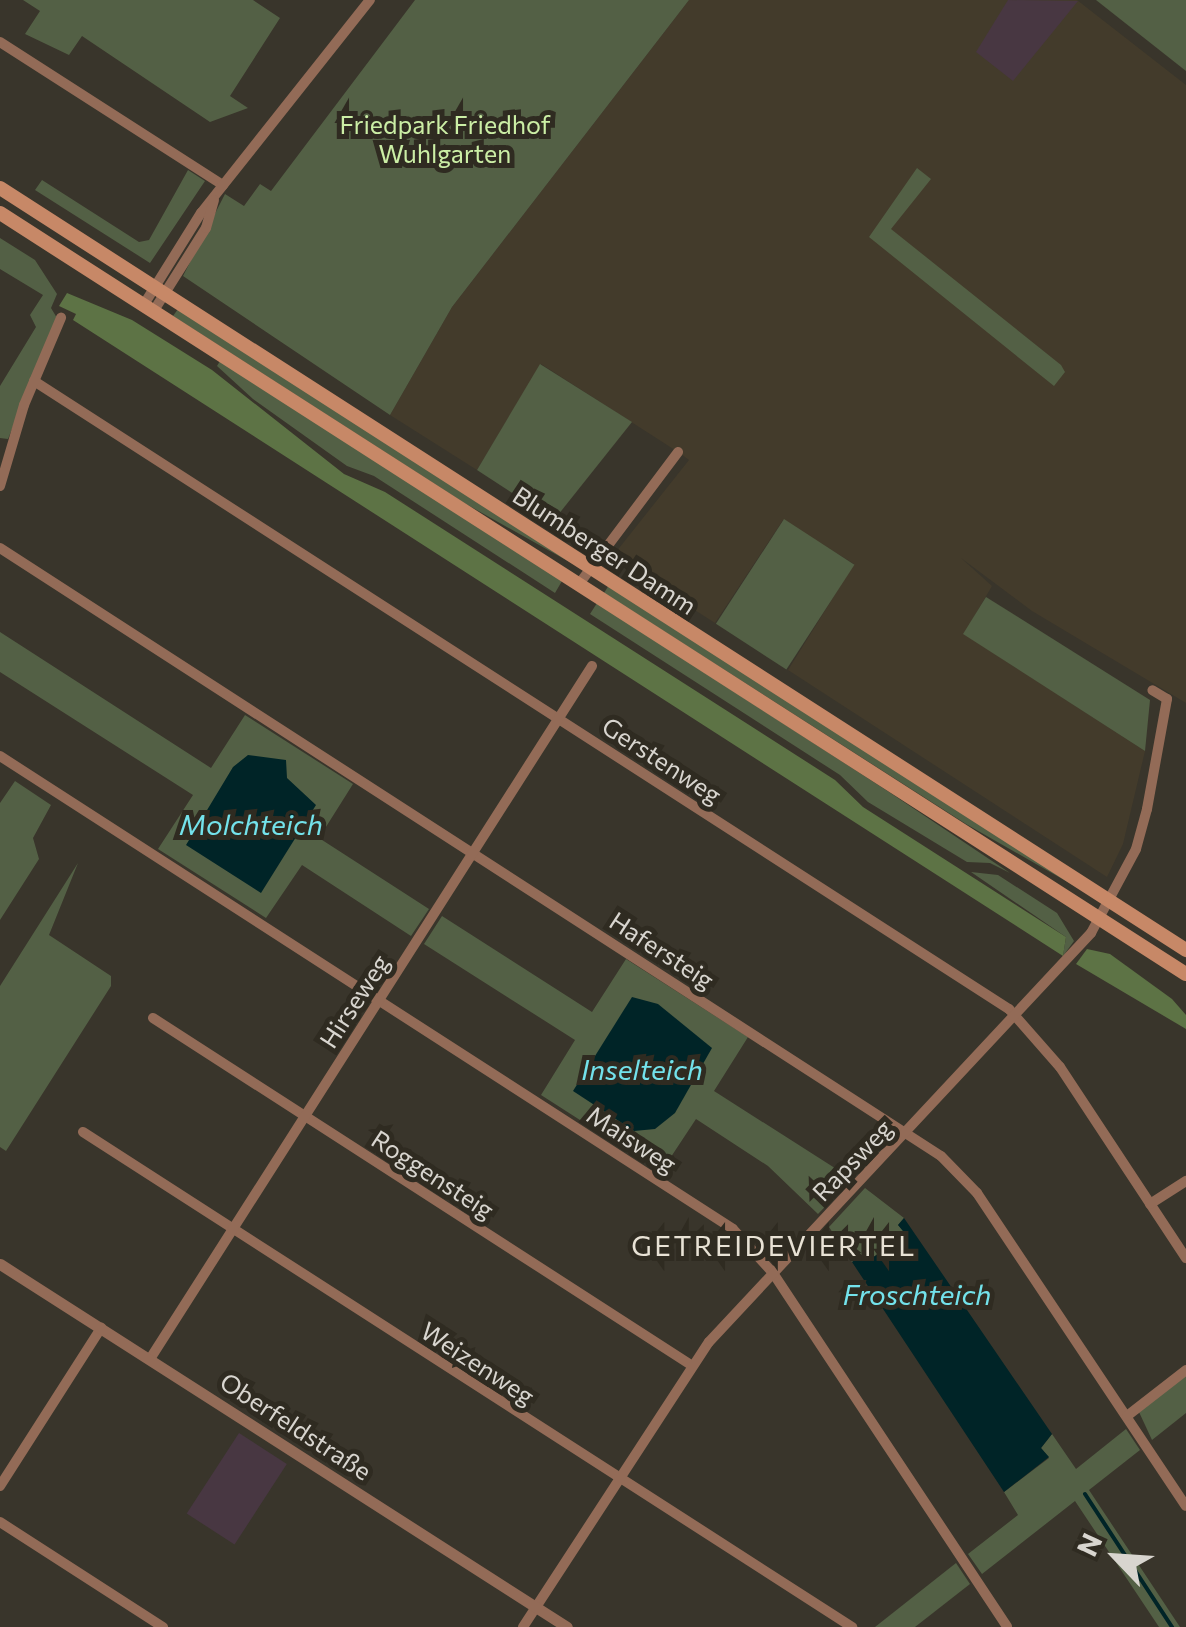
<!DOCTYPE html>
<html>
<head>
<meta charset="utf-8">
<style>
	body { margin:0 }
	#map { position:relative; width:1186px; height:1627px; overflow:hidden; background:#39352b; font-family:Commissioner,sans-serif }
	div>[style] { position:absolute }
	.built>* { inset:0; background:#433b2b }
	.education>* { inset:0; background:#483742; transform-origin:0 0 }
	.green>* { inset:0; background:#536045; transform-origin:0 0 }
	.forest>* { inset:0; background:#5d7345 }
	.water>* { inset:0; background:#002427 }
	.stream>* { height:4px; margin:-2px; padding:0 2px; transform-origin:2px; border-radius:2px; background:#002427 }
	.minor>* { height:10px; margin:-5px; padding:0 5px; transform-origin:5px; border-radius:5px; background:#936b57 }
	.tertiary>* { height:11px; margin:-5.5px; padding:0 5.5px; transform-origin:5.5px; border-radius:5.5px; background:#936b57 }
	.secondary>* { height:14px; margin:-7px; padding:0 7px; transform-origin:7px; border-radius:7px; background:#c78867 }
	span { translate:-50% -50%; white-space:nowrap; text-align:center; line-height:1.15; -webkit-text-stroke:10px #2f2b21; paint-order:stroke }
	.park-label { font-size:25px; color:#cbeea5 }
	.street-label { font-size:25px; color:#d8d5cf }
	.water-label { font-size:28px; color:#73e2eb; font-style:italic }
	.neighbourhood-label { font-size:28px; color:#e8e2d5; letter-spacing:2.5px }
	.north { position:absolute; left:1066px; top:1507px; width:100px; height:100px; -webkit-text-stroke:8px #2f2b21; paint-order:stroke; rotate:295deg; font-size:28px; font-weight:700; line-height:40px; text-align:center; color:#d8d5cf }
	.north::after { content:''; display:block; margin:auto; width:35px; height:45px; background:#d8d5cf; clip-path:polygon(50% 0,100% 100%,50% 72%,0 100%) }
</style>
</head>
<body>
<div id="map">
	<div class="built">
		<div style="clip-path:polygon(689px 0,1077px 0,1186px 85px,1186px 703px,1032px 611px,961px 558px,992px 586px,964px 634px,1145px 751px,1123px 844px,1107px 877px,788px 670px,854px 564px,783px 520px,715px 623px,612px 557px,689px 460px,678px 452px,541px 364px,477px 470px,390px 415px,452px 307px)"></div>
	</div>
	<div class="education">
		<div style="clip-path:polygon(1008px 0,1078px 1px,1013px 81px,976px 52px)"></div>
		<div style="left:239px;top:1433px;width:57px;height:96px;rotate:33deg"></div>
	</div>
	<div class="green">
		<div style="clip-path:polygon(23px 0,253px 0,280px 18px,230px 96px,248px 108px,210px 122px,82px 36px,69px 55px,25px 34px,40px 11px)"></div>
		<div style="clip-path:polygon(415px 0,689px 0,452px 307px,390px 415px,183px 276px,225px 194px,244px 206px,260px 184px,271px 191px)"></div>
		<div style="clip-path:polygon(1096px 0,1186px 0,1186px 71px)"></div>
		<div style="clip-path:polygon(917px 168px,931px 179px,891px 229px,1061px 365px,1065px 372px,1054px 386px,869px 237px)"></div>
		<div style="clip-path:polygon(188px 170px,205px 181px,150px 263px,35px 190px,42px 180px,139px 242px,149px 240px)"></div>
		<div style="clip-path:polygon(0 238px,35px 260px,57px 294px,51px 308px,57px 318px,8px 439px,0 438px,0 386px,36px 327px,30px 315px,43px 295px,0 269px)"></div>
		<div style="clip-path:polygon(178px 309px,572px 562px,573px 564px,466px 504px,173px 316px)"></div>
		<div style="clip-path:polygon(220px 361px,562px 581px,555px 593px,374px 476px,347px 466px,253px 399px,217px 366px)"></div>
		<div style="clip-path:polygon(540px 364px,632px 422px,554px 520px,477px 470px)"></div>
		<div style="left:784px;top:519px;width:84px;height:125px;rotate:33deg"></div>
		<div style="clip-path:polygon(609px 585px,1085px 892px,966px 824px,604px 593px)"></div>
		<div style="clip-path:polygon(986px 597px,1150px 700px,1145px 751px,963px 634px)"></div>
		<div style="clip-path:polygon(597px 603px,889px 792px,1010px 873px,990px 863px,967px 862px,868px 802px,840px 775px,590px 614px)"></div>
		<div style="clip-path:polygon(0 632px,211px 768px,245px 715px,353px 784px,319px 838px,429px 909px,411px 936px,302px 865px,266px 918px,158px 849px,193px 795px,0 672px)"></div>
		<div style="clip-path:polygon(15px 781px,51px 805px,33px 838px,39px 859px,0 920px,0 803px)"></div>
		<div style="clip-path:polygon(78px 863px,49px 935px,111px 976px,111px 986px,6px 1151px,0 1147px,0 986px)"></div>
		<div style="clip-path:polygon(971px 872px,998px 875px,1057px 913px,1074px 941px,1063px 956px,1066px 937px)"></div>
		<div style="clip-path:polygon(442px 916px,592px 1012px,626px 959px,748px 1037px,714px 1091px,852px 1179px,818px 1214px,768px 1166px,696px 1119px,661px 1172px,541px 1095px,575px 1040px,424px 944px)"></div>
		<div style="clip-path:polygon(865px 1188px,904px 1218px,898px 1225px,907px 1235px,867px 1261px,862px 1255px,852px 1262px,829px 1227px)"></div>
		<div style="clip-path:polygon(1186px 1375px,1186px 1413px,1152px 1440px,1139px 1412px)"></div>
		<div style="clip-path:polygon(1126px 1429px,1140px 1450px,1089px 1490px,1180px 1627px,1159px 1627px,1075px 1501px,982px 1574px,968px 1554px,1018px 1515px,1004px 1492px,1049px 1458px,1041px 1448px,1052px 1434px,1076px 1469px)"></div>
		<div style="clip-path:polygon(956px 1563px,970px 1584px,915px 1627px,875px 1627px)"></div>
	</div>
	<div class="forest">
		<div style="clip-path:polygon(67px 293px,132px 320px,212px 370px,344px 474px,385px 492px,835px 780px,863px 807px,1066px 937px,1063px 956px,73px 320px,76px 314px,59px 306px)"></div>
		<div style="clip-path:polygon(1087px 949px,1110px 954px,1172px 999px,1186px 1015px,1186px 1029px,1076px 964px)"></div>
	</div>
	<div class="water">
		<div style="clip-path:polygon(248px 755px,286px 760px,287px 778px,316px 805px,261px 893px,186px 845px,233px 767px)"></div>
		<div style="clip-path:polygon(632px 997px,658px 1004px,712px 1048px,675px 1113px,655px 1129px,634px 1131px,573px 1091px)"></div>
		<div style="clip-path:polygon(904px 1218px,1052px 1434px,1041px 1448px,1049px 1457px,1004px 1492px,852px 1262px,862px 1255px,867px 1261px,907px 1236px,898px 1225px)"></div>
	</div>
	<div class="stream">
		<div style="left:1085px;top:1494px;width:159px;rotate:56.8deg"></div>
	</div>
	<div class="minor">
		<div style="left:0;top:42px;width:265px;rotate:32.7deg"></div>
		<div style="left:143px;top:306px;width:110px;rotate:-58.1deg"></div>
		<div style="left:201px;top:213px;width:272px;rotate:-51.6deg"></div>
		<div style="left:153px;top:312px;width:99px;rotate:-57.8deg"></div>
		<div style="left:206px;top:228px;width:29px;rotate:-74deg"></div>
		<div style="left:34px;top:381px;width:1160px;rotate:32.79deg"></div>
		<div style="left:1009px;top:1009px;width:77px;rotate:48.7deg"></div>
		<div style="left:1060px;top:1067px;width:229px;rotate:56.6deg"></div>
		<div style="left:0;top:486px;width:84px;rotate:-73.5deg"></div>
		<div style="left:24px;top:405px;width:95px;rotate:-67deg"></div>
		<div style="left:0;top:548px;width:1120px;rotate:32.87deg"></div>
		<div style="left:941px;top:1156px;width:52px;rotate:45.8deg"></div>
		<div style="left:977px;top:1193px;width:376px;rotate:56.3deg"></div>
		<div style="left:579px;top:584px;width:165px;rotate:-53.1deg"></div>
		<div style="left:0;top:756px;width:872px;rotate:32.83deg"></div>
		<div style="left:733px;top:1229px;width:59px;rotate:47.7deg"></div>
		<div style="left:773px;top:1273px;width:424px;rotate:56.5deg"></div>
		<div style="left:153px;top:1018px;width:640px;rotate:32.82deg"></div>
		<div style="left:83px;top:1132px;width:915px;rotate:32.77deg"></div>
		<div style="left:1150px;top:1204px;width:43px;rotate:-32.6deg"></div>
		<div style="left:150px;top:1359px;width:822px;rotate:-57.47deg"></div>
		<div style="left:1127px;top:1416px;width:75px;rotate:-37.9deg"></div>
		<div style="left:0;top:1486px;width:188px;rotate:-57.4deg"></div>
		<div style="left:0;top:1522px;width:194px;rotate:32.8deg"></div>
		<div style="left:523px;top:1627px;width:340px;rotate:-56.9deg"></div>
		<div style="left:709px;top:1342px;width:560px;rotate:-46.95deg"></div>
		<div style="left:1091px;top:933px;width:95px;rotate:-61.8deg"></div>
		<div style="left:1136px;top:849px;width:41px;rotate:-74.6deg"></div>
		<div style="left:1147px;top:809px;width:112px;rotate:-79.7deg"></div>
		<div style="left:1167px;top:699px;width:17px;rotate:-149deg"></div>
	</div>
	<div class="tertiary">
		<div style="left:0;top:1264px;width:673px;rotate:32.63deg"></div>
	</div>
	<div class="secondary">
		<div style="left:0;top:188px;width:1410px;rotate:32.72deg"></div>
		<div style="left:0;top:213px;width:1409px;rotate:32.69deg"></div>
	</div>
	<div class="park-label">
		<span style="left:445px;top:139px">Friedpark Friedhof<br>Wuhlgarten</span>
	</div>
	<div class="street-label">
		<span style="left:605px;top:550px;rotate:33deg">Blumberger Damm</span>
		<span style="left:662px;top:760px;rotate:33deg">Gerstenweg</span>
		<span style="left:662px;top:950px;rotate:33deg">Hafersteig</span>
		<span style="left:354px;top:1001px;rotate:-57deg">Hirseweg</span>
		<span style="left:632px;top:1139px;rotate:33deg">Maisweg</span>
		<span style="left:852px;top:1160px;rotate:-46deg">Rapsweg</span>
		<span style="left:433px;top:1174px;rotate:33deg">Roggensteig</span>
		<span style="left:478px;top:1363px;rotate:33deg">Weizenweg</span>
		<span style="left:296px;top:1426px;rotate:33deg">Oberfeldstraße</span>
	</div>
	<div class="water-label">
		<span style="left:251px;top:824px">Molchteich</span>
		<span style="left:642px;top:1069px">Inselteich</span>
		<span style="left:917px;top:1294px">Froschteich</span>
	</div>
	<div class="neighbourhood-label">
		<span style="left:774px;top:1245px">GETREIDEVIERTEL</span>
	</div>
	<div class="north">N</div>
</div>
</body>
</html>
